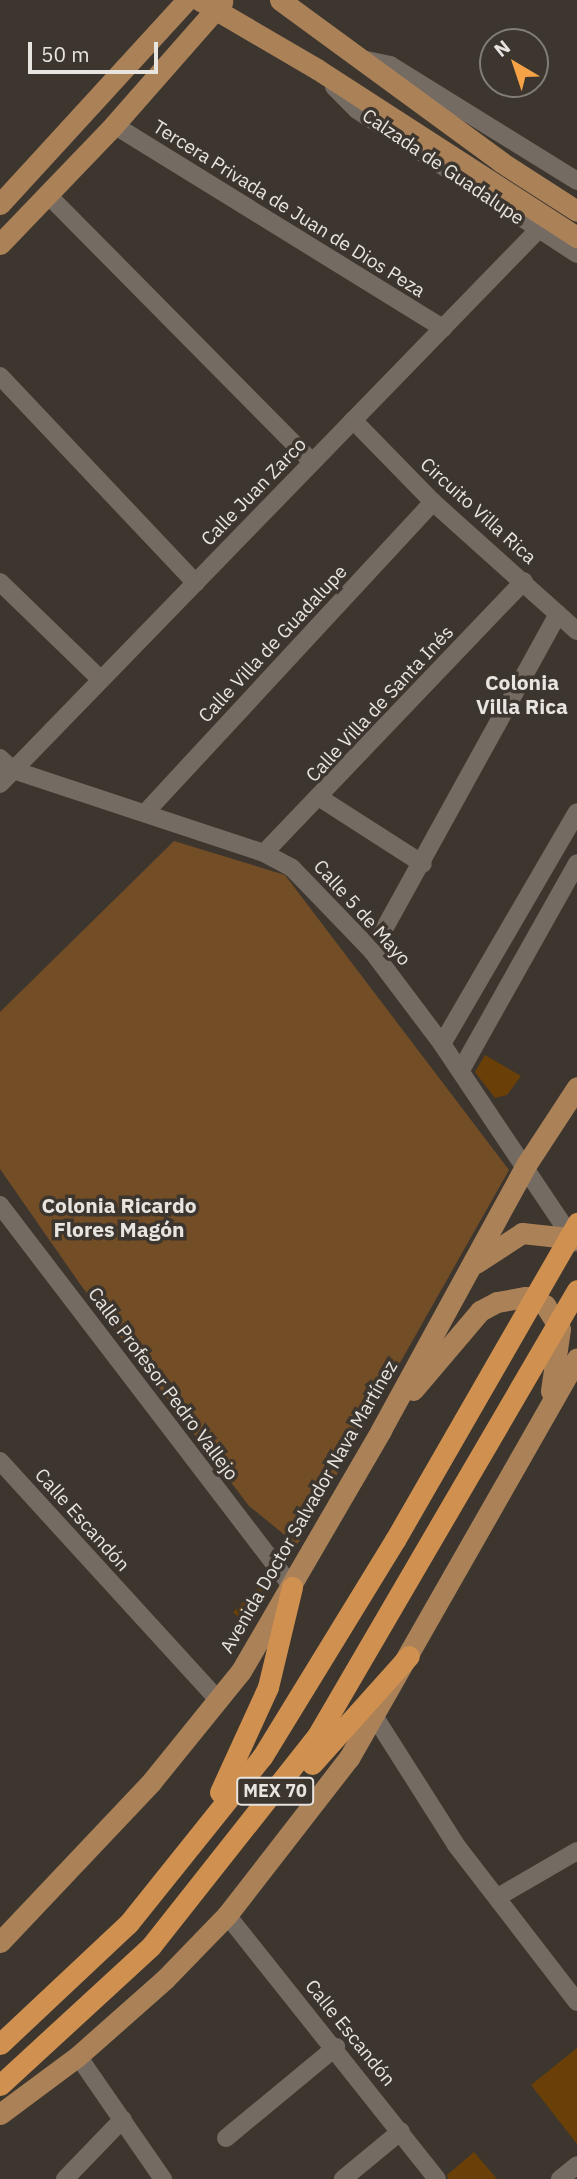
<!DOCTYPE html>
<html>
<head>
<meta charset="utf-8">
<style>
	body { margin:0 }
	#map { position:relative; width:577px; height:2179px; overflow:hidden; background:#3d362f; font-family:"IBM Plex Sans",sans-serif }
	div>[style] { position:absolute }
	.green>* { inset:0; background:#734d25 }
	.building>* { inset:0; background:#6a3f08 }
	.minor>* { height:18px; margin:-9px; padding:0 9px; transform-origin:9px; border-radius:9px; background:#746b63 }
	.major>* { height:21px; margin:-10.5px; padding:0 10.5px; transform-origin:10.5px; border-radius:10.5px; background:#ab8158 }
	.highway>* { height:21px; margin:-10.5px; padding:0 10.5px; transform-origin:10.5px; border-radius:10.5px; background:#d09050 }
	span { translate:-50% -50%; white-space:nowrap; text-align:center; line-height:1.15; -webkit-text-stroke:7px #3d362f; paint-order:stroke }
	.shield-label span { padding:2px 5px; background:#3d362f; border:2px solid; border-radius:5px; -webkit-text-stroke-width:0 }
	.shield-label { font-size:18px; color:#e8e4df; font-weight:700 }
	.street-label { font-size:19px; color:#e8e4df }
	.neighbourhood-label { font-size:21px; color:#e8e4df; font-weight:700 }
	.north { position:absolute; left:479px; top:28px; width:70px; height:70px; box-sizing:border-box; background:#3d362f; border:2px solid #817c75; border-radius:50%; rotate:321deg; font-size:19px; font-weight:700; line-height:28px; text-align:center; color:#e8e4df }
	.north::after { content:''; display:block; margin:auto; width:24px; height:32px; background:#f6a247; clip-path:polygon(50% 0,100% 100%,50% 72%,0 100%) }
	.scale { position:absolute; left:28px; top:42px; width:130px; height:32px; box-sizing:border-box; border:4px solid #e8e4df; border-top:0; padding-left:9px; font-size:21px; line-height:24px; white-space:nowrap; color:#e8e4df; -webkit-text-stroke:5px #3d362f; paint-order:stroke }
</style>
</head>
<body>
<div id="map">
	<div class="green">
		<div style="clip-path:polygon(174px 841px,285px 875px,509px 1170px,297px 1545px,249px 1506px,80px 1284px,0 1169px,0 1012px)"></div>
	</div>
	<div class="building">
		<div style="clip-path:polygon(485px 1055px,521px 1076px,507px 1095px,495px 1098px,475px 1072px)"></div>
		<div style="clip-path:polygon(270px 1577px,274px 1582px,250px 1628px,233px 1612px)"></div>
		<div style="clip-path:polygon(577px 2048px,577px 2144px,531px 2085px)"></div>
		<div style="clip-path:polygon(474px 2152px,497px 2179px,448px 2179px,447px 2175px)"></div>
	</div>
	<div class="minor">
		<div style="left:362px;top:59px;width:29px;rotate:12deg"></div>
		<div style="left:390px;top:65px;width:220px;rotate:31.8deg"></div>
		<div style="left:334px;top:87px;width:33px;rotate:45deg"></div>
		<div style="left:357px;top:110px;width:263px;rotate:33.2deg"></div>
		<div style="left:114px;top:125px;width:387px;rotate:31.7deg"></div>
		<div style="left:47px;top:194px;width:377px;rotate:45.3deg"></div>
		<div style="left:0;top:376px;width:285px;rotate:46.6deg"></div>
		<div style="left:353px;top:420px;width:115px;rotate:45.7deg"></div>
		<div style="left:433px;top:502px;width:193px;rotate:41.9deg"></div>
		<div style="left:0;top:582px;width:138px;rotate:44.1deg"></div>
		<div style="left:0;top:758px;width:18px;rotate:43deg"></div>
		<div style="left:13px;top:770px;width:264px;rotate:18.3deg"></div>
		<div style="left:264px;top:853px;width:32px;rotate:28deg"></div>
		<div style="left:292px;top:868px;width:115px;rotate:46.1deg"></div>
		<div style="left:372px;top:951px;width:116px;rotate:53deg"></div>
		<div style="left:442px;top:1044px;width:239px;rotate:56.2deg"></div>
		<div style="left:0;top:784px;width:772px;rotate:-45.84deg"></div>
		<div style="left:320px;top:798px;width:122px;rotate:32.7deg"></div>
		<div style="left:145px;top:813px;width:424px;rotate:-47.2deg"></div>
		<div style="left:264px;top:853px;width:376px;rotate:-46.3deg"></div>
		<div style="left:372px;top:951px;width:385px;rotate:-61.1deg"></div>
		<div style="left:442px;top:1044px;width:268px;rotate:-59.8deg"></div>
		<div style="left:461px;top:1070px;width:237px;rotate:-60.7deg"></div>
		<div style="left:0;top:1205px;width:481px;rotate:52.6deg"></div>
		<div style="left:0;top:1461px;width:323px;rotate:47.6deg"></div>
		<div style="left:373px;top:1714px;width:155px;rotate:57.6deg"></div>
		<div style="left:456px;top:1845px;width:198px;rotate:52.4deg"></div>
		<div style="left:498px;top:1897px;width:91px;rotate:-30.2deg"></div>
		<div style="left:227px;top:1915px;width:337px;rotate:51.5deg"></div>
		<div style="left:78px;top:2056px;width:150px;rotate:55.4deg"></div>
		<div style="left:226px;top:2138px;width:143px;rotate:-39.6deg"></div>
		<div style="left:65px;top:2179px;width:83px;rotate:-46deg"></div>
		<div style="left:343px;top:2179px;width:75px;rotate:-39.6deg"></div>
		<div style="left:560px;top:2179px;width:22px;rotate:-39deg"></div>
	</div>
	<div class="major">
		<div style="left:199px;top:0;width:137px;rotate:30.3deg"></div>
		<div style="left:317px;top:69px;width:310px;rotate:32.9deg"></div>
		<div style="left:280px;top:0;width:274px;rotate:36.2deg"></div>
		<div style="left:501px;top:162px;width:90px;rotate:32.8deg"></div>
		<div style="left:0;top:204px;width:277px;rotate:-47.5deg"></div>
		<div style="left:0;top:244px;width:165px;rotate:-46.2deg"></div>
		<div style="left:114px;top:125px;width:164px;rotate:-48.7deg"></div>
		<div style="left:476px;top:1263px;width:55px;rotate:-33.1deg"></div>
		<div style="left:522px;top:1233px;width:55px;rotate:6.2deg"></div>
		<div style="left:413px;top:1390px;width:104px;rotate:-49.7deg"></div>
		<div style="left:480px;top:1311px;width:19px;rotate:-28deg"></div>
		<div style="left:497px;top:1302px;width:29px;rotate:-10deg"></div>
		<div style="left:526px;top:1297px;width:21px;rotate:23deg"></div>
		<div style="left:545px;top:1305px;width:28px;rotate:58deg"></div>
		<div style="left:560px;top:1329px;width:63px;rotate:98.3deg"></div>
		<div style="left:0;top:1942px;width:221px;rotate:-46.6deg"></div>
		<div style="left:152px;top:1781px;width:141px;rotate:-51deg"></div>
		<div style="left:241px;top:1671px;width:279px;rotate:-59.8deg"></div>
		<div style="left:381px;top:1430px;width:302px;rotate:-61.3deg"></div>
		<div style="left:526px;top:1165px;width:93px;rotate:-56.8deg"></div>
		<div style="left:0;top:2114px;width:97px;rotate:-36.6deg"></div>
		<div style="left:78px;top:2056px;width:116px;rotate:-41.5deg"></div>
		<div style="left:165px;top:1979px;width:89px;rotate:-45.9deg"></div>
		<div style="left:227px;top:1915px;width:199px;rotate:-52.2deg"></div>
		<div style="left:349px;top:1758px;width:460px;rotate:-60.3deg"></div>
	</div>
	<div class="highway">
		<div style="left:312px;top:1764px;width:145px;rotate:-48.1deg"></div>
		<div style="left:220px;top:1792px;width:115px;rotate:-65.4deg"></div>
		<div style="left:268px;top:1687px;width:103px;rotate:-76.5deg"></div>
		<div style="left:0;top:2044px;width:175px;rotate:-43.2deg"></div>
		<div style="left:128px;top:1924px;width:214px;rotate:-51.3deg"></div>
		<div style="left:262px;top:1757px;width:255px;rotate:-58.5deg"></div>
		<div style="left:395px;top:1540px;width:366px;rotate:-60.1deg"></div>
		<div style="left:0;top:2085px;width:205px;rotate:-42.6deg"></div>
		<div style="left:151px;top:1946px;width:268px;rotate:-51.7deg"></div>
		<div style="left:317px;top:1736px;width:516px;rotate:-59.76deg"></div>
	</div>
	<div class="shield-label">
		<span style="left:275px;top:1791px">MEX 70</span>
	</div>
	<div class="street-label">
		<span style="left:443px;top:167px;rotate:34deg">Calzada de Guadalupe</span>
		<span style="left:289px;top:209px;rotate:32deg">Tercera Privada de Juan de Dios Peza</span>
		<span style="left:254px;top:492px;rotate:-46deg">Calle Juan Zarco</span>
		<span style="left:478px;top:511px;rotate:42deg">Circuito Villa Rica</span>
		<span style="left:273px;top:644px;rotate:-47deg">Calle Villa de Guadalupe</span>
		<span style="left:380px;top:704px;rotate:-47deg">Calle Villa de Santa Inés</span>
		<span style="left:362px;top:913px;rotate:48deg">Calle 5 de Mayo</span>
		<span style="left:163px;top:1384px;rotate:53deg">Calle Profesor Pedro Vallejo</span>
		<span style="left:309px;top:1507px;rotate:-60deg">Avenida Doctor Salvador Nava Martínez</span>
		<span style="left:82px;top:1520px;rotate:48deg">Calle Escandón</span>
		<span style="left:350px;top:2033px;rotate:51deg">Calle Escandón</span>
	</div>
	<div class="neighbourhood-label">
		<span style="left:522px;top:694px">Colonia<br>Villa Rica</span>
		<span style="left:119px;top:1217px">Colonia Ricardo<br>Flores Magón</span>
	</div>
	<div class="north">N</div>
	<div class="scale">50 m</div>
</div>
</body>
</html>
